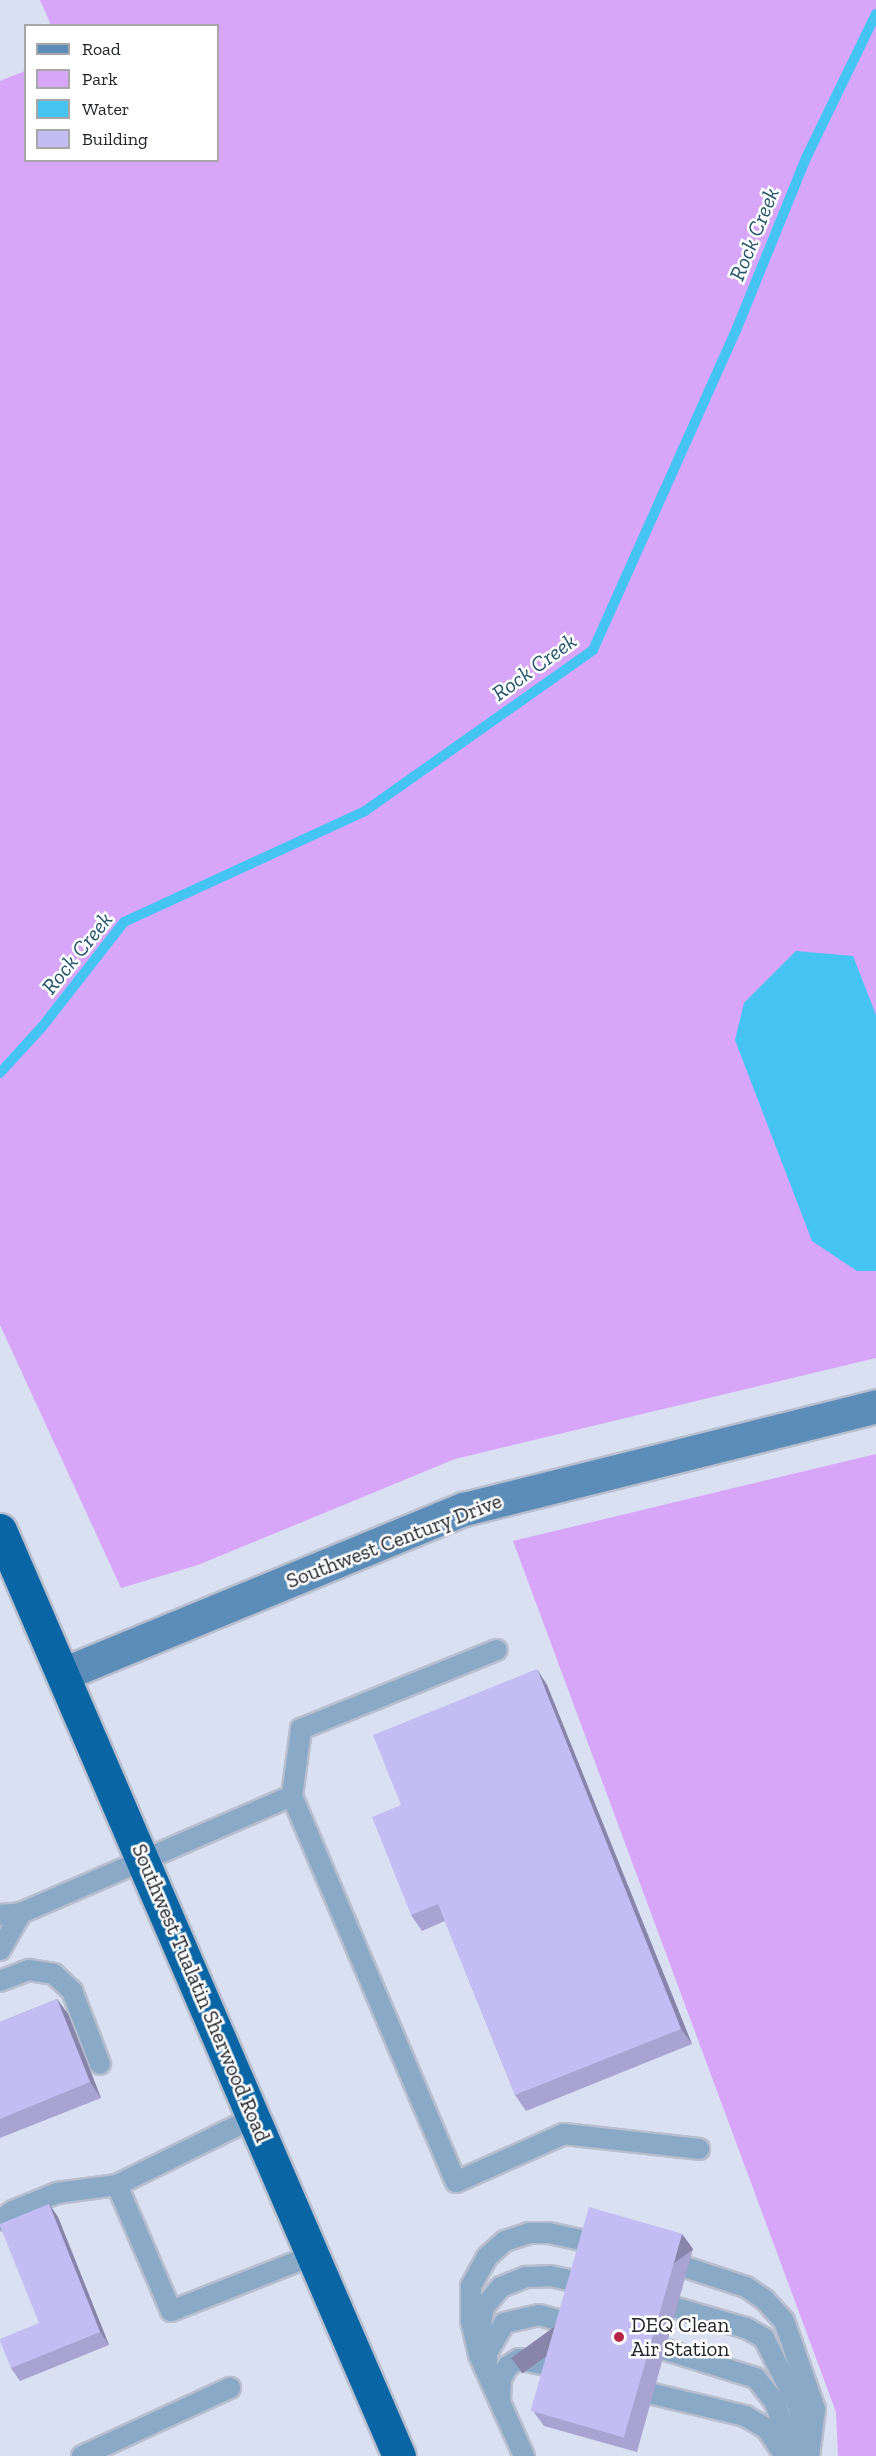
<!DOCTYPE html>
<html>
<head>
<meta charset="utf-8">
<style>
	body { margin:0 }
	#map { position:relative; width:876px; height:2456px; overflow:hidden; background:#d9e0f1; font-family:"Zilla Slab",serif }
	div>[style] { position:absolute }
	.green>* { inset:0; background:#d7a6f9 }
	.water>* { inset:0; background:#45c4f2 }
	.stream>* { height:10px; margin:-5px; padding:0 5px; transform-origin:5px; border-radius:5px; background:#45c4f2 }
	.roads { filter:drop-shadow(2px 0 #b8becd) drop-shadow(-2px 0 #b8becd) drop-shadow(0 2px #b8becd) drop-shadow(0 -2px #b8becd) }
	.lane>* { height:20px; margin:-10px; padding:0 10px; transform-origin:10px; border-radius:10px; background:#89a9c7 }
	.secondary>* { height:33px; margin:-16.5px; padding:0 16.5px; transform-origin:16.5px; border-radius:16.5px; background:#5c8db9 }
	.highway>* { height:33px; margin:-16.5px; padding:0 16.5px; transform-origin:16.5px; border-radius:16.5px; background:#0965a4 }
	.wall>* { inset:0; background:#a8a3d1 }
	.shaded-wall>* { inset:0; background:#8884aa; transform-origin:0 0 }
	.building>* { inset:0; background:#c3bdf3; transform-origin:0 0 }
	.dots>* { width:16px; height:16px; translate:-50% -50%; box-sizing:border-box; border:3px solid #fff; border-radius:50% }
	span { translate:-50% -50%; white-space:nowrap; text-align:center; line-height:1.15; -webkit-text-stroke:5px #fff; paint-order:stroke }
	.street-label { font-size:21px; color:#22242a }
	.poi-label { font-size:21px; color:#22242a }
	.left { translate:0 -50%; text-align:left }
	.water-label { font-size:22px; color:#225569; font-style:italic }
	.legend { position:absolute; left:24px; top:24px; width:195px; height:138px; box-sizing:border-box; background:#fff; border:2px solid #a7a7aa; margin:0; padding:8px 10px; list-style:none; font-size:18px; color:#22242a }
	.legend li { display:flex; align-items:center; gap:12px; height:30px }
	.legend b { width:30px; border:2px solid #a7a7aa }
</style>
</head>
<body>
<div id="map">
	<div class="green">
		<div style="clip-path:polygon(40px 0,876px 0,876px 1358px,455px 1459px,198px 1565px,121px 1588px,0 1325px,0 81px,25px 71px,26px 160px,218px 160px,218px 26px,51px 25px)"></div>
		<div style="clip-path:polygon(876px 1454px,876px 2456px,838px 2456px,836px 2412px,513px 1541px)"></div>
	</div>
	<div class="water">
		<div style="clip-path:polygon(796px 951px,853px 956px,876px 1015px,876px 1271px,857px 1271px,812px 1241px,735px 1040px,744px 1003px)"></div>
	</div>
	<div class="stream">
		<div style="left:0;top:1073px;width:62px;rotate:-47.6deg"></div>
		<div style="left:42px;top:1027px;width:133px;rotate:-52deg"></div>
		<div style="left:124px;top:922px;width:265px;rotate:-24.7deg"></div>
		<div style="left:365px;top:811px;width:279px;rotate:-35.2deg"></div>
		<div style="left:593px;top:650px;width:353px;rotate:-65.9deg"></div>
		<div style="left:737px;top:328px;width:183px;rotate:-67.9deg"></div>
		<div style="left:806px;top:158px;width:160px;rotate:-64.1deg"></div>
	</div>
	<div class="roads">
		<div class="lane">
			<div style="left:292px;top:1796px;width:68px;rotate:-82.3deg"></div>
			<div style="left:301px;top:1729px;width:211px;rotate:-22deg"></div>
			<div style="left:0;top:1915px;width:21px;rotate:-5deg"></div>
			<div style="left:21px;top:1913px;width:295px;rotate:-23.4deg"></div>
			<div style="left:292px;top:1796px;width:419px;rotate:67deg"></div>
			<div style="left:456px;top:2182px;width:118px;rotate:-24deg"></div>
			<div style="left:564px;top:2134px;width:136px;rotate:6.3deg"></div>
			<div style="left:0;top:1950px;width:43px;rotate:-60.4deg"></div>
			<div style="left:0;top:1981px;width:31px;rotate:-21deg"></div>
			<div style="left:29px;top:1970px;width:25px;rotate:9deg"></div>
			<div style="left:54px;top:1974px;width:25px;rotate:43deg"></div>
			<div style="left:72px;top:1991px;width:78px;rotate:69deg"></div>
			<div style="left:255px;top:2117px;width:154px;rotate:153.8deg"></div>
			<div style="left:117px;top:2185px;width:137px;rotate:66.8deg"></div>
			<div style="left:171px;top:2311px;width:154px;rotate:-21.4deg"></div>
			<div style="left:0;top:2220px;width:16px;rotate:-35deg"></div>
			<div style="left:13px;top:2211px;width:48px;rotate:-22.2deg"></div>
			<div style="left:57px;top:2193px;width:61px;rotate:-7.6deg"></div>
			<div style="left:688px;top:2268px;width:61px;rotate:18.1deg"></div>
			<div style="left:746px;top:2287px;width:23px;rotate:34deg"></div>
			<div style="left:765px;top:2300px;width:28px;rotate:48deg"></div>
			<div style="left:784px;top:2321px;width:93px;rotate:70.6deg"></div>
			<div style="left:815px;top:2409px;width:47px;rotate:97.3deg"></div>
			<div style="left:677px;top:2308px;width:72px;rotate:16.2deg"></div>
			<div style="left:746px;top:2328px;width:21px;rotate:29deg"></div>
			<div style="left:764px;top:2338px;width:78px;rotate:63.4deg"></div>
			<div style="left:799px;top:2408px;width:32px;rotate:79deg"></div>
			<div style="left:480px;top:2331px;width:24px;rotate:-81deg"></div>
			<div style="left:484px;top:2307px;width:26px;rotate:-50deg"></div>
			<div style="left:501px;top:2287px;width:27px;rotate:-22deg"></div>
			<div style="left:526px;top:2277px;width:24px;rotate:-2deg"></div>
			<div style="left:550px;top:2276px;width:34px;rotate:12deg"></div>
			<div style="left:666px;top:2350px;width:94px;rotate:17.3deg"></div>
			<div style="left:756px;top:2378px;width:29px;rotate:52deg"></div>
			<div style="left:774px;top:2401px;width:59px;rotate:69.1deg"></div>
			<div style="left:487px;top:2368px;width:15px;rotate:-90deg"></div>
			<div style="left:487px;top:2353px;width:34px;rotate:-60deg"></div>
			<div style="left:504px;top:2323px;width:36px;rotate:-13deg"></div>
			<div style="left:539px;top:2315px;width:34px;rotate:15deg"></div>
			<div style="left:653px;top:2394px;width:95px;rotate:13.4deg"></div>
			<div style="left:745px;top:2416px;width:24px;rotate:30deg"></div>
			<div style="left:766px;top:2428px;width:34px;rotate:56deg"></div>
			<div style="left:500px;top:2400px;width:21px;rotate:-87deg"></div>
			<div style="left:501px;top:2379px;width:15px;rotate:-62deg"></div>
			<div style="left:508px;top:2366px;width:13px;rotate:-32deg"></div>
			<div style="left:519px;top:2359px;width:41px;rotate:12.7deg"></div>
			<div style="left:82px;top:2456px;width:163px;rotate:-24.7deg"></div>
			<div style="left:524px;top:2456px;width:111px;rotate:-114deg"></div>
			<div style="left:479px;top:2355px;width:36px;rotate:-103deg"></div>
			<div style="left:471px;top:2320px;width:34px;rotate:-90deg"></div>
			<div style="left:471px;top:2286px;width:33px;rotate:-61deg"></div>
			<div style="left:487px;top:2257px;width:24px;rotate:-42deg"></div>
			<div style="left:505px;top:2241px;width:25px;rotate:-18deg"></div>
			<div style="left:529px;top:2233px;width:20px"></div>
			<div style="left:549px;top:2233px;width:47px;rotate:12.3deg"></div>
		</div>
		<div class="secondary">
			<div style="left:63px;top:1674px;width:434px;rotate:-22.4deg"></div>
			<div style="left:464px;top:1509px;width:425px;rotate:-14deg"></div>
		</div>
		<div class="highway">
			<div style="left:0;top:1530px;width:1008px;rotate:66.69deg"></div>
		</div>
	</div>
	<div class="wall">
		<div style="clip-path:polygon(547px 1685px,692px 2044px,526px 2111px,515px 2095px,445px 1921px,422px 1931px,411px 1915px,401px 1805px)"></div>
		<div style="clip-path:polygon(57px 1999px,68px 2014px,101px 2098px,0 2138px,0 2022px)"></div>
		<div style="clip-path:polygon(49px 2204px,58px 2217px,109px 2345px,20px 2381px,11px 2368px,39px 2323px)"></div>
		<div style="clip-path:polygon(682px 2234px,693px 2249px,637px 2452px,544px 2426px,533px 2411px)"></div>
	</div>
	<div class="shaded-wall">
		<div style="clip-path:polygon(537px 1669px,547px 1685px,692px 2044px,681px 2029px)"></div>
		<div style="clip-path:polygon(57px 1999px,68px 2014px,101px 2098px,90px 2082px)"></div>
		<div style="clip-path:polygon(49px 2204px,58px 2217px,109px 2345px,100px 2332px)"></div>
		<div style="left:682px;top:2234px;width:19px;height:211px;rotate:54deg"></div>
	</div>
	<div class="building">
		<div style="clip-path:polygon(537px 1669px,681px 2029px,515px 2095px,438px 1904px,411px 1915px,372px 1817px,401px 1805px,373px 1735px)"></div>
		<div style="clip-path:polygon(57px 1999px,90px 2082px,0 2119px,0 2022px)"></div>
		<div style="clip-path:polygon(49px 2204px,100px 2332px,11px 2368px,0 2341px,0 2339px,39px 2323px,0 2226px,0 2224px)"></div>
		<div style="left:589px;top:2207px;width:97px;height:212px;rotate:16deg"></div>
	</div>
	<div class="dots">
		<div style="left:619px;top:2337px;background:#b62547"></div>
	</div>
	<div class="street-label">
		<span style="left:394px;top:1541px;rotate:-21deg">Southwest Century Drive</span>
		<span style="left:201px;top:1993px;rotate:67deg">Southwest Tualatin Sherwood Road</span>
	</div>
	<div class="poi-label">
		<span class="left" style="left:631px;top:2337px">DEQ Clean<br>Air Station</span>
	</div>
	<div class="water-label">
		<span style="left:754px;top:234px;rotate:-68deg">Rock Creek</span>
		<span style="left:534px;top:667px;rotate:-36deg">Rock Creek</span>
		<span style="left:77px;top:953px;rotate:-51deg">Rock Creek</span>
	</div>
	<ul class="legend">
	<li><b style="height:8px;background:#5c8db9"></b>Road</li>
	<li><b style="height:16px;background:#d7a6f9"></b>Park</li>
	<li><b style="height:16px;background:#45c4f2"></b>Water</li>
	<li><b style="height:16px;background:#c3bdf3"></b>Building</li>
	</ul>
</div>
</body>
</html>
